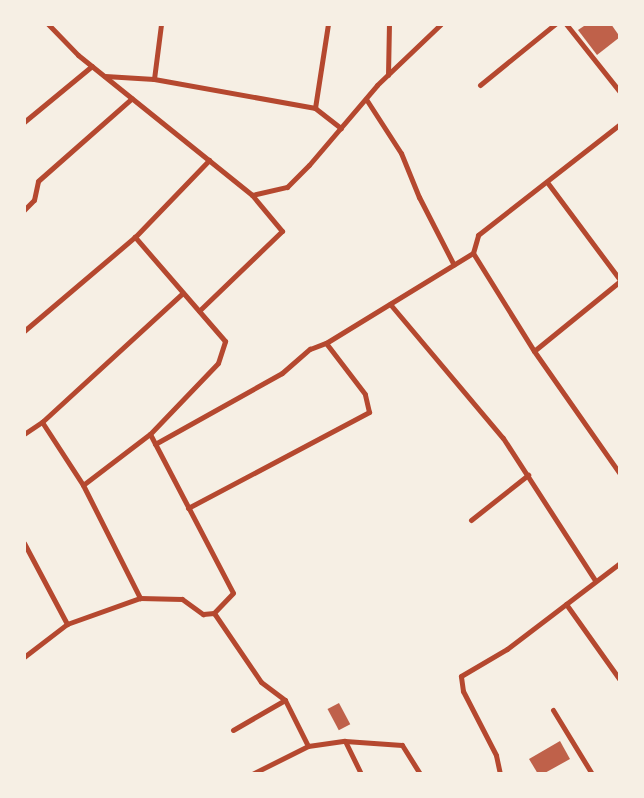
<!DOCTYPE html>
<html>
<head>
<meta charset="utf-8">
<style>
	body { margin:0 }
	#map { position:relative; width:644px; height:798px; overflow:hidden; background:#f6efe4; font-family:Jost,sans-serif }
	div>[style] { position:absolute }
	.building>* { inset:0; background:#bf614a; transform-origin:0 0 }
	.minor>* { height:5px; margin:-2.5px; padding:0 2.5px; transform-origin:2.5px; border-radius:2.5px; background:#b5482f }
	span { translate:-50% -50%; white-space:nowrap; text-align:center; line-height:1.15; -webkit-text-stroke:4.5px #f6efe4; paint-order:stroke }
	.frame { position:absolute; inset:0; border:26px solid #f6efe4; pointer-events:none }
</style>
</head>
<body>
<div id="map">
	<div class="building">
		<div style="clip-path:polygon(587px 24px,611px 24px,620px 37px,597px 55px,578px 30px)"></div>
		<div style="left:339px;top:703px;width:24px;height:13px;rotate:62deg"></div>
		<div style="clip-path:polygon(560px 741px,570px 759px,543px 774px,538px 774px,529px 759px)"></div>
	</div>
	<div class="minor">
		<div style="left:48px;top:24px;width:43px;rotate:45.9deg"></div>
		<div style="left:78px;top:55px;width:223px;rotate:38.8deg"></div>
		<div style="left:252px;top:195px;width:47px;rotate:50.2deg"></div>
		<div style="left:282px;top:231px;width:115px;rotate:136.1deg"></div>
		<div style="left:566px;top:24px;width:87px;rotate:51.5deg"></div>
		<div style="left:388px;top:75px;width:51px;rotate:-88.9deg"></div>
		<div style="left:105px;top:76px;width:49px;rotate:3.5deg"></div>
		<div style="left:154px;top:79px;width:164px;rotate:10.2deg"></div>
		<div style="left:315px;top:108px;width:33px;rotate:38deg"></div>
		<div style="left:154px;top:79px;width:55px;rotate:-82.7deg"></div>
		<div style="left:480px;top:85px;width:97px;rotate:-39.1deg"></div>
		<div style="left:366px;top:99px;width:64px;rotate:57.1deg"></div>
		<div style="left:401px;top:153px;width:48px;rotate:67.8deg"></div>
		<div style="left:419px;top:197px;width:76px;rotate:62.8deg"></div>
		<div style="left:315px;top:108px;width:85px;rotate:-81.2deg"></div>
		<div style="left:24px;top:122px;width:88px;rotate:-39.5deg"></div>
		<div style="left:547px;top:182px;width:122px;rotate:53.3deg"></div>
		<div style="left:252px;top:195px;width:36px;rotate:-13deg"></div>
		<div style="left:287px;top:187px;width:31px;rotate:-45deg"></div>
		<div style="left:309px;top:165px;width:105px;rotate:-49.6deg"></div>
		<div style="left:377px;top:85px;width:88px;rotate:-43.6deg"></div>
		<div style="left:24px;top:210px;width:14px;rotate:-45deg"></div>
		<div style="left:34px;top:200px;width:19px;rotate:-78deg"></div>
		<div style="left:38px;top:181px;width:125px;rotate:-41.4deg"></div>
		<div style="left:473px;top:253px;width:115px;rotate:58.1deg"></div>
		<div style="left:534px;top:351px;width:150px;rotate:55deg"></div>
		<div style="left:390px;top:304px;width:175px;rotate:49.9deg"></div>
		<div style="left:503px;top:438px;width:169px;rotate:57.1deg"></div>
		<div style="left:24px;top:331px;width:145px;rotate:-40.3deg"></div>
		<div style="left:135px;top:237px;width:107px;rotate:-46.1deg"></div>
		<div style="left:534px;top:351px;width:111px;rotate:-39.1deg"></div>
		<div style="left:42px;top:422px;width:75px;rotate:56.9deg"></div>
		<div style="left:83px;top:485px;width:127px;rotate:63.2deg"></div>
		<div style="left:24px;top:434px;width:22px;rotate:-34deg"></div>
		<div style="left:42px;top:422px;width:191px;rotate:-42.5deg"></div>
		<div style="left:150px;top:434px;width:179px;rotate:62.4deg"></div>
		<div style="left:233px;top:593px;width:28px;rotate:134deg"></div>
		<div style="left:214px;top:613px;width:83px;rotate:55.7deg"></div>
		<div style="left:261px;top:682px;width:30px;rotate:37deg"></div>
		<div style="left:285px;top:700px;width:51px;rotate:63.4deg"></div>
		<div style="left:308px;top:746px;width:63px;rotate:153.4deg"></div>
		<div style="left:155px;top:444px;width:145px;rotate:-29.2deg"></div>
		<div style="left:282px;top:373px;width:37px;rotate:-41deg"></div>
		<div style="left:310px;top:349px;width:17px;rotate:-21deg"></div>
		<div style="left:326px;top:343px;width:172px;rotate:-31.5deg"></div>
		<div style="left:473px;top:253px;width:19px;rotate:-74deg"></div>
		<div style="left:478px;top:235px;width:180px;rotate:-38deg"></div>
		<div style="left:83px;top:485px;width:84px;rotate:-37.3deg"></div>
		<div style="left:150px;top:434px;width:98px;rotate:-46.2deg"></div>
		<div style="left:218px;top:363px;width:23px;rotate:-72deg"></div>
		<div style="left:225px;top:341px;width:138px;rotate:-130.9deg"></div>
		<div style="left:188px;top:508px;width:205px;rotate:-27.9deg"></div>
		<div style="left:369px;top:412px;width:18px;rotate:-103deg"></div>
		<div style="left:365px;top:394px;width:64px;rotate:-127.4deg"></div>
		<div style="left:471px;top:520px;width:73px;rotate:-38.3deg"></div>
		<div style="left:24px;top:543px;width:92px;rotate:62deg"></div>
		<div style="left:566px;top:604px;width:93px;rotate:54.6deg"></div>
		<div style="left:24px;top:657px;width:54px;rotate:-37.5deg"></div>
		<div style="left:67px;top:624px;width:77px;rotate:-19.6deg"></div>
		<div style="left:140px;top:598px;width:42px;rotate:1.4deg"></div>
		<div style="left:182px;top:599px;width:26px;rotate:36deg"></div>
		<div style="left:203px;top:614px;width:11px;rotate:-5deg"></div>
		<div style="left:553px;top:710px;width:75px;rotate:58.6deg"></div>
		<div style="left:233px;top:730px;width:60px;rotate:-30deg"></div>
		<div style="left:345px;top:741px;width:37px;rotate:64deg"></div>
		<div style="left:308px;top:746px;width:37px;rotate:-8deg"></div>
		<div style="left:345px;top:741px;width:57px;rotate:4deg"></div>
		<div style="left:402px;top:745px;width:34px;rotate:58deg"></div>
		<div style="left:500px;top:774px;width:19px;rotate:-102deg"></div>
		<div style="left:496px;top:755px;width:72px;rotate:-117.3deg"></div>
		<div style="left:463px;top:691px;width:15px;rotate:-98deg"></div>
		<div style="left:461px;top:676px;width:53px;rotate:-30.4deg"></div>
		<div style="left:507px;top:649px;width:142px;rotate:-37.3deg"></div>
	</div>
	<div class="frame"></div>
</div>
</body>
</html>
